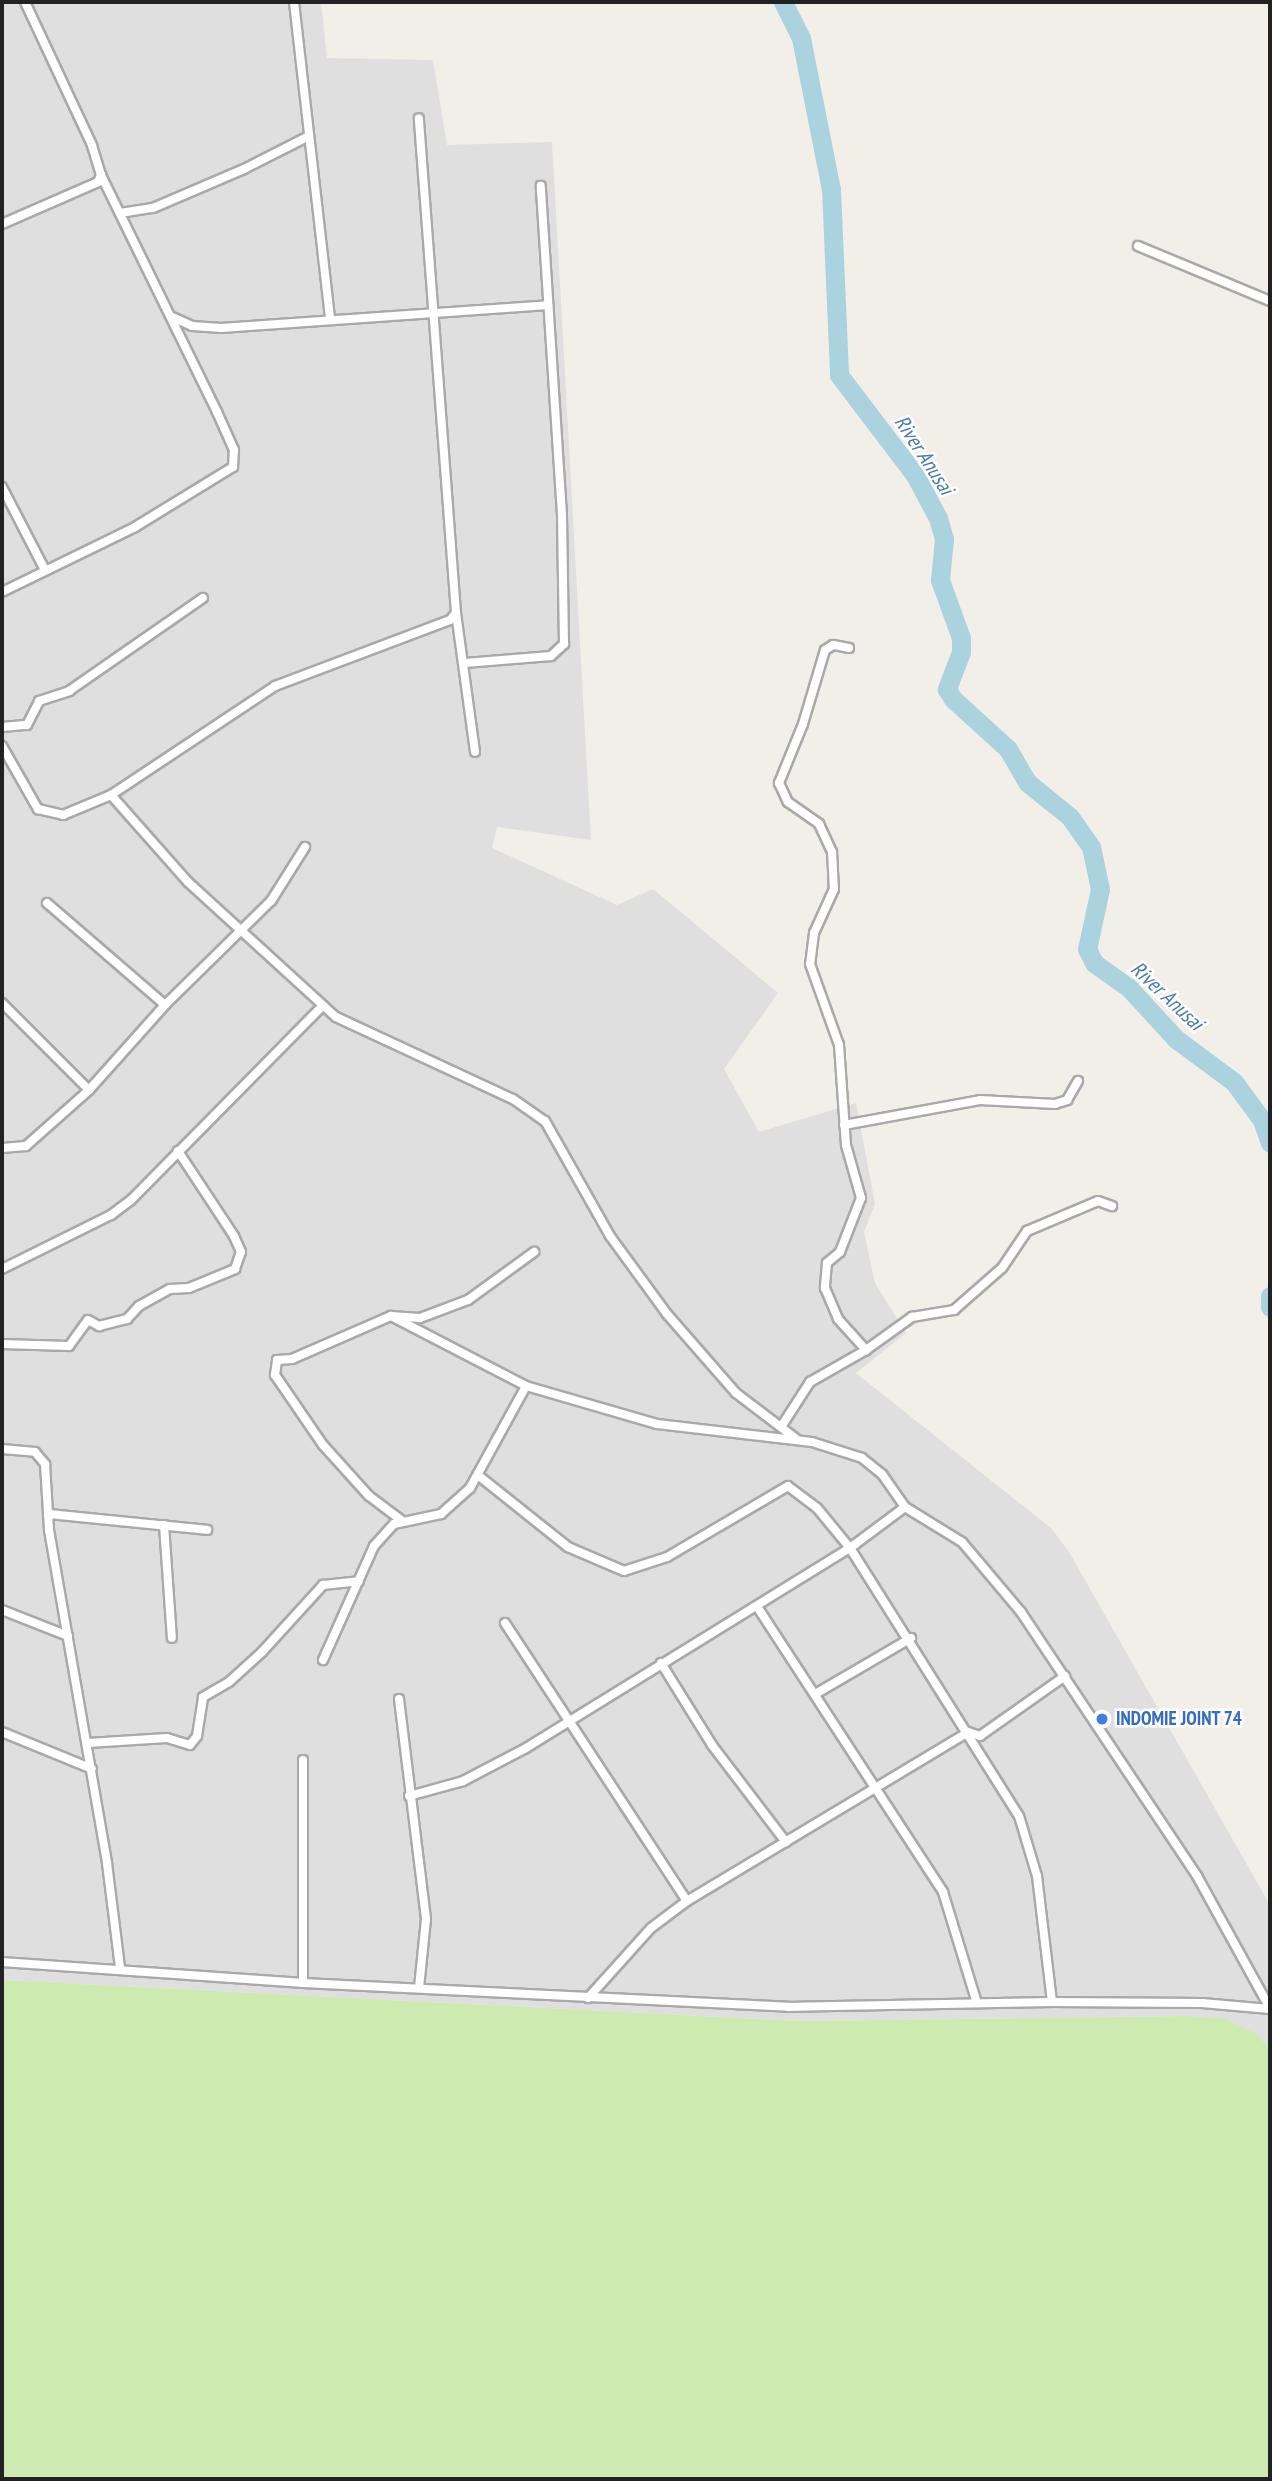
<!DOCTYPE html>
<html>
<head>
<meta charset="utf-8">
<style>
	body { margin:0 }
	#map { position:relative; width:1272px; height:2481px; overflow:hidden; background:#f2efe9; font-family:"PT Sans Narrow",sans-serif }
	div>[style] { position:absolute }
	.residential>* { inset:0; background:#e0dfdf }
	.grass>* { inset:0; background:#cdebb0 }
	.river>* { height:19px; margin:-9.5px; padding:0 9.5px; transform-origin:9.5px; border-radius:9.5px; background:#aad3df }
	.roads { filter:drop-shadow(2px 0 #a9a9a9) drop-shadow(-2px 0 #a9a9a9) drop-shadow(0 2px #a9a9a9) drop-shadow(0 -2px #a9a9a9) }
	.street>* { height:8px; margin:-4px; padding:0 4px; transform-origin:4px; border-radius:4px; background:#fff }
	.dots>* { width:19px; height:19px; translate:-50% -50%; box-sizing:border-box; border:4px solid #fff; border-radius:50% }
	span { translate:-50% -50%; white-space:nowrap; text-align:center; line-height:1.15; -webkit-text-stroke:5px #fff; paint-order:stroke }
	.shop-label { font-size:19px; color:#366cbe; font-weight:700 }
	.left { translate:0 -50%; text-align:left }
	.water-label { font-size:21px; color:#4a7aab; font-style:italic }
	.frame { position:absolute; inset:0; border:4px solid #222; pointer-events:none }
</style>
</head>
<body>
<div id="map">
	<div class="residential">
		<div style="clip-path:polygon(2px 2px,321px 2px,327px 58px,433px 60px,447px 145px,552px 142px,591px 840px,497px 827px,492px 848px,617px 905px,653px 889px,778px 993px,724px 1069px,759px 1132px,856px 1103px,875px 1204px,864px 1232px,875px 1283px,906px 1333px,856px 1373px,1052px 1529px,1069px 1552px,1270px 1905px,1270px 2051px,1259px 2035px,1184px 2016px,799px 2021px,2px 1980px)"></div>
	</div>
	<div class="grass">
		<div style="clip-path:polygon(2px 1980px,799px 2021px,1184px 2016px,1225px 2019px,1259px 2035px,1270px 2051px,1270px 2479px,2px 2479px)"></div>
	</div>
	<div class="river">
		<div style="left:783px;top:2px;width:40px;rotate:63.4deg"></div>
		<div style="left:801px;top:38px;width:154px;rotate:78.8deg"></div>
		<div style="left:831px;top:189px;width:186px;rotate:87.5deg"></div>
		<div style="left:839px;top:375px;width:126px;rotate:52.8deg"></div>
		<div style="left:915px;top:475px;width:49px;rotate:61.9deg"></div>
		<div style="left:938px;top:518px;width:22px;rotate:74deg"></div>
		<div style="left:944px;top:539px;width:41px;rotate:95.6deg"></div>
		<div style="left:940px;top:580px;width:62px;rotate:70.1deg"></div>
		<div style="left:961px;top:638px;width:14px;rotate:90deg"></div>
		<div style="left:961px;top:652px;width:40px;rotate:111deg"></div>
		<div style="left:947px;top:689px;width:12px;rotate:59deg"></div>
		<div style="left:953px;top:699px;width:74px;rotate:42.3deg"></div>
		<div style="left:1008px;top:749px;width:39px;rotate:60deg"></div>
		<div style="left:1028px;top:783px;width:54px;rotate:39deg"></div>
		<div style="left:1070px;top:817px;width:37px;rotate:55deg"></div>
		<div style="left:1091px;top:847px;width:43px;rotate:77.9deg"></div>
		<div style="left:1100px;top:889px;width:61px;rotate:102.2deg"></div>
		<div style="left:1087px;top:949px;width:16px;rotate:63deg"></div>
		<div style="left:1094px;top:963px;width:43px;rotate:35.5deg"></div>
		<div style="left:1129px;top:988px;width:69px;rotate:47.3deg"></div>
		<div style="left:1176px;top:1039px;width:72px;rotate:36.6deg"></div>
		<div style="left:1234px;top:1082px;width:47px;rotate:53.6deg"></div>
		<div style="left:1262px;top:1120px;width:24px;rotate:71deg"></div>
		<div style="left:1270px;top:1296px;width:11px;rotate:90deg"></div>
	</div>
	<div class="roads">
		<div class="street">
			<div style="left:294px;top:2px;width:320px;rotate:83.5deg"></div>
			<div style="left:120px;top:213px;width:33px;rotate:-9deg"></div>
			<div style="left:153px;top:208px;width:99px;rotate:-23.2deg"></div>
			<div style="left:244px;top:169px;width:71px;rotate:-26.9deg"></div>
			<div style="left:2px;top:224px;width:105px;rotate:-23.6deg"></div>
			<div style="left:98px;top:182px;width:8px;rotate:-67deg"></div>
			<div style="left:101px;top:175px;width:31px;rotate:-107deg"></div>
			<div style="left:92px;top:145px;width:158px;rotate:-115.1deg"></div>
			<div style="left:1138px;top:246px;width:143px;rotate:22.6deg"></div>
			<div style="left:172px;top:317px;width:22px;rotate:24deg"></div>
			<div style="left:192px;top:326px;width:29px;rotate:4deg"></div>
			<div style="left:221px;top:328px;width:328px;rotate:-4deg"></div>
			<div style="left:2px;top:487px;width:93px;rotate:62.6deg"></div>
			<div style="left:2px;top:592px;width:148px;rotate:-26deg"></div>
			<div style="left:135px;top:527px;width:115px;rotate:-31.5deg"></div>
			<div style="left:233px;top:467px;width:17px;rotate:-87deg"></div>
			<div style="left:234px;top:450px;width:42px;rotate:-114.1deg"></div>
			<div style="left:217px;top:412px;width:264px;rotate:-116.1deg"></div>
			<div style="left:456px;top:613px;width:140px;rotate:82.2deg"></div>
			<div style="left:849px;top:648px;width:16px;rotate:-169deg"></div>
			<div style="left:833px;top:645px;width:9px;rotate:148deg"></div>
			<div style="left:825px;top:650px;width:77px;rotate:106.6deg"></div>
			<div style="left:803px;top:724px;width:64px;rotate:112.1deg"></div>
			<div style="left:779px;top:783px;width:21px;rotate:65deg"></div>
			<div style="left:788px;top:802px;width:38px;rotate:35deg"></div>
			<div style="left:819px;top:824px;width:31px;rotate:65deg"></div>
			<div style="left:832px;top:852px;width:37px;rotate:87deg"></div>
			<div style="left:834px;top:889px;width:48px;rotate:114.4deg"></div>
			<div style="left:814px;top:933px;width:31px;rotate:97deg"></div>
			<div style="left:810px;top:964px;width:86px;rotate:70.3deg"></div>
			<div style="left:839px;top:1045px;width:100px;rotate:86deg"></div>
			<div style="left:846px;top:1145px;width:55px;rotate:74.2deg"></div>
			<div style="left:861px;top:1198px;width:58px;rotate:111.3deg"></div>
			<div style="left:840px;top:1252px;width:17px;rotate:140deg"></div>
			<div style="left:827px;top:1263px;width:25px;rotate:95deg"></div>
			<div style="left:825px;top:1288px;width:34px;rotate:67deg"></div>
			<div style="left:838px;top:1319px;width:42px;rotate:47.9deg"></div>
			<div style="left:465px;top:663px;width:86px;rotate:-4.7deg"></div>
			<div style="left:551px;top:656px;width:18px;rotate:-43deg"></div>
			<div style="left:564px;top:644px;width:129px;rotate:-90.9deg"></div>
			<div style="left:562px;top:515px;width:330px;rotate:-93.7deg"></div>
			<div style="left:2px;top:727px;width:25px;rotate:-5deg"></div>
			<div style="left:27px;top:725px;width:27px;rotate:-63deg"></div>
			<div style="left:39px;top:701px;width:32px;rotate:-18deg"></div>
			<div style="left:69px;top:691px;width:163px;rotate:-34.8deg"></div>
			<div style="left:2px;top:746px;width:73px;rotate:60.3deg"></div>
			<div style="left:38px;top:809px;width:26px;rotate:13deg"></div>
			<div style="left:63px;top:815px;width:52px;rotate:-22.6deg"></div>
			<div style="left:111px;top:795px;width:197px;rotate:-33.6deg"></div>
			<div style="left:275px;top:686px;width:187px;rotate:-20.7deg"></div>
			<div style="left:450px;top:620px;width:9px;rotate:-49deg"></div>
			<div style="left:456px;top:613px;width:496px;rotate:-94.3deg"></div>
			<div style="left:111px;top:795px;width:116px;rotate:48.5deg"></div>
			<div style="left:188px;top:882px;width:200px;rotate:42.4deg"></div>
			<div style="left:336px;top:1017px;width:195px;rotate:24.9deg"></div>
			<div style="left:513px;top:1099px;width:39px;rotate:35deg"></div>
			<div style="left:545px;top:1121px;width:132px;rotate:60.5deg"></div>
			<div style="left:610px;top:1236px;width:97px;rotate:53.8deg"></div>
			<div style="left:667px;top:1314px;width:105px;rotate:48.9deg"></div>
			<div style="left:736px;top:1393px;width:74px;rotate:37.3deg"></div>
			<div style="left:47px;top:903px;width:156px;rotate:40.8deg"></div>
			<div style="left:2px;top:1003px;width:123px;rotate:45deg"></div>
			<div style="left:844px;top:1125px;width:138px;rotate:-10.4deg"></div>
			<div style="left:980px;top:1100px;width:75px;rotate:3.1deg"></div>
			<div style="left:1055px;top:1104px;width:13px;rotate:-18deg"></div>
			<div style="left:1067px;top:1100px;width:22px;rotate:-60deg"></div>
			<div style="left:2px;top:1148px;width:24px;rotate:-5deg"></div>
			<div style="left:26px;top:1146px;width:84px;rotate:-41.6deg"></div>
			<div style="left:89px;top:1090px;width:114px;rotate:-48.2deg"></div>
			<div style="left:165px;top:1005px;width:148px;rotate:-44.5deg"></div>
			<div style="left:271px;top:901px;width:64px;rotate:-57.8deg"></div>
			<div style="left:2px;top:1269px;width:122px;rotate:-26.4deg"></div>
			<div style="left:111px;top:1215px;width:25px;rotate:-37deg"></div>
			<div style="left:131px;top:1200px;width:272px;rotate:-45.4deg"></div>
			<div style="left:391px;top:1316px;width:152px;rotate:27.4deg"></div>
			<div style="left:526px;top:1386px;width:136px;rotate:16.2deg"></div>
			<div style="left:657px;top:1424px;width:156px;rotate:6.6deg"></div>
			<div style="left:812px;top:1442px;width:52px;rotate:17.7deg"></div>
			<div style="left:862px;top:1458px;width:26px;rotate:39deg"></div>
			<div style="left:882px;top:1474px;width:40px;rotate:55.1deg"></div>
			<div style="left:905px;top:1507px;width:67px;rotate:31.6deg"></div>
			<div style="left:962px;top:1542px;width:92px;rotate:49.9deg"></div>
			<div style="left:1021px;top:1612px;width:317px;rotate:56.3deg"></div>
			<div style="left:1197px;top:1876px;width:151px;rotate:61.1deg"></div>
			<div style="left:2px;top:1344px;width:67px;rotate:1.7deg"></div>
			<div style="left:69px;top:1346px;width:32px;rotate:-54deg"></div>
			<div style="left:88px;top:1320px;width:13px;rotate:29deg"></div>
			<div style="left:99px;top:1326px;width:29px;rotate:-14deg"></div>
			<div style="left:127px;top:1319px;width:18px;rotate:-47deg"></div>
			<div style="left:139px;top:1306px;width:35px;rotate:-29deg"></div>
			<div style="left:170px;top:1289px;width:19px;rotate:-3deg"></div>
			<div style="left:189px;top:1288px;width:50px;rotate:-22.4deg"></div>
			<div style="left:235px;top:1269px;width:18px;rotate:-71deg"></div>
			<div style="left:241px;top:1252px;width:17px;rotate:-114deg"></div>
			<div style="left:234px;top:1236px;width:102px;rotate:-123.4deg"></div>
			<div style="left:781px;top:1427px;width:54px;rotate:-57.2deg"></div>
			<div style="left:810px;top:1382px;width:64px;rotate:-29.7deg"></div>
			<div style="left:866px;top:1350px;width:57px;rotate:-35.7deg"></div>
			<div style="left:912px;top:1317px;width:43px;rotate:-9.5deg"></div>
			<div style="left:954px;top:1310px;width:64px;rotate:-41.2deg"></div>
			<div style="left:1002px;top:1268px;width:45px;rotate:-56deg"></div>
			<div style="left:1027px;top:1231px;width:77px;rotate:-22.9deg"></div>
			<div style="left:1098px;top:1201px;width:15px;rotate:20deg"></div>
			<div style="left:2px;top:1449px;width:33px;rotate:5deg"></div>
			<div style="left:35px;top:1452px;width:16px;rotate:50deg"></div>
			<div style="left:45px;top:1464px;width:66px;rotate:86.5deg"></div>
			<div style="left:49px;top:1530px;width:338px;rotate:80.1deg"></div>
			<div style="left:107px;top:1863px;width:106px;rotate:82.9deg"></div>
			<div style="left:905px;top:1507px;width:69px;rotate:143.3deg"></div>
			<div style="left:850px;top:1548px;width:317px;rotate:57.8deg"></div>
			<div style="left:1019px;top:1816px;width:63px;rotate:73.3deg"></div>
			<div style="left:1037px;top:1876px;width:127px;rotate:83.2deg"></div>
			<div style="left:48px;top:1514px;width:160px;rotate:5.7deg"></div>
			<div style="left:401px;top:1520px;width:40px;rotate:-143deg"></div>
			<div style="left:369px;top:1496px;width:69px;rotate:-132deg"></div>
			<div style="left:323px;top:1445px;width:85px;rotate:-124.4deg"></div>
			<div style="left:275px;top:1375px;width:15px;rotate:-82deg"></div>
			<div style="left:277px;top:1360px;width:15px;rotate:-4deg"></div>
			<div style="left:292px;top:1359px;width:108px;rotate:-23.5deg"></div>
			<div style="left:391px;top:1316px;width:29px;rotate:4deg"></div>
			<div style="left:420px;top:1318px;width:51px;rotate:-20.6deg"></div>
			<div style="left:468px;top:1300px;width:82px;rotate:-36deg"></div>
			<div style="left:164px;top:1525px;width:113px;rotate:86deg"></div>
			<div style="left:758px;top:1608px;width:339px;rotate:56.9deg"></div>
			<div style="left:943px;top:1892px;width:116px;rotate:73deg"></div>
			<div style="left:2px;top:1610px;width:71px;rotate:21.5deg"></div>
			<div style="left:505px;top:1623px;width:332px;rotate:56.8deg"></div>
			<div style="left:323px;top:1660px;width:125px;rotate:-65.9deg"></div>
			<div style="left:374px;top:1546px;width:30px;rotate:-48deg"></div>
			<div style="left:394px;top:1524px;width:48px;rotate:-12deg"></div>
			<div style="left:441px;top:1514px;width:39px;rotate:-42deg"></div>
			<div style="left:470px;top:1488px;width:116px;rotate:-61.2deg"></div>
			<div style="left:661px;top:1663px;width:97px;rotate:58.1deg"></div>
			<div style="left:712px;top:1745px;width:122px;rotate:52.7deg"></div>
			<div style="left:817px;top:1693px;width:109px;rotate:-30.3deg"></div>
			<div style="left:399px;top:1699px;width:222px;rotate:83deg"></div>
			<div style="left:426px;top:1919px;width:69px;rotate:95.8deg"></div>
			<div style="left:2px;top:1732px;width:97px;rotate:22.3deg"></div>
			<div style="left:88px;top:1743px;width:79px;rotate:-3.6deg"></div>
			<div style="left:167px;top:1738px;width:24px;rotate:17deg"></div>
			<div style="left:190px;top:1745px;width:11px;rotate:-52deg"></div>
			<div style="left:197px;top:1736px;width:39px;rotate:-81deg"></div>
			<div style="left:203px;top:1697px;width:30px;rotate:-30deg"></div>
			<div style="left:229px;top:1682px;width:45px;rotate:-42.3deg"></div>
			<div style="left:262px;top:1652px;width:91px;rotate:-47.7deg"></div>
			<div style="left:323px;top:1585px;width:36px;rotate:-6deg"></div>
			<div style="left:409px;top:1796px;width:56px;rotate:-15.5deg"></div>
			<div style="left:463px;top:1781px;width:71px;rotate:-27.6deg"></div>
			<div style="left:526px;top:1748px;width:381px;rotate:-31.7deg"></div>
			<div style="left:850px;top:1548px;width:52px;rotate:-129.5deg"></div>
			<div style="left:817px;top:1508px;width:36px;rotate:-143deg"></div>
			<div style="left:788px;top:1486px;width:140px;rotate:149.6deg"></div>
			<div style="left:667px;top:1557px;width:45px;rotate:162deg"></div>
			<div style="left:624px;top:1571px;width:61px;rotate:-156.8deg"></div>
			<div style="left:568px;top:1547px;width:114px;rotate:-141.4deg"></div>
			<div style="left:2px;top:1962px;width:302px;rotate:4deg"></div>
			<div style="left:303px;top:1983px;width:486px;rotate:2.8deg"></div>
			<div style="left:788px;top:2007px;width:264px;rotate:-1.1deg"></div>
			<div style="left:1052px;top:2002px;width:150px;rotate:0.4deg"></div>
			<div style="left:1202px;top:2003px;width:68px;rotate:5deg"></div>
			<div style="left:303px;top:1983px;width:223px;rotate:-90deg"></div>
			<div style="left:588px;top:1998px;width:94px;rotate:-48deg"></div>
			<div style="left:651px;top:1928px;width:45px;rotate:-36.9deg"></div>
			<div style="left:687px;top:1901px;width:328px;rotate:-31deg"></div>
			<div style="left:968px;top:1732px;width:13px;rotate:18deg"></div>
			<div style="left:980px;top:1736px;width:104px;rotate:-35.2deg"></div>
		</div>
	</div>
	<div class="dots">
		<div style="left:1102px;top:1719px;background:#3f7fe0"></div>
	</div>
	<div class="shop-label">
		<span class="left" style="left:1116px;top:1719px">INDOMIE JOINT 74</span>
	</div>
	<div class="water-label">
		<span style="left:924px;top:455px;rotate:57deg">River Anusai</span>
		<span style="left:1167px;top:996px;rotate:43deg">River Anusai</span>
	</div>
	<div class="frame"></div>
</div>
</body>
</html>
